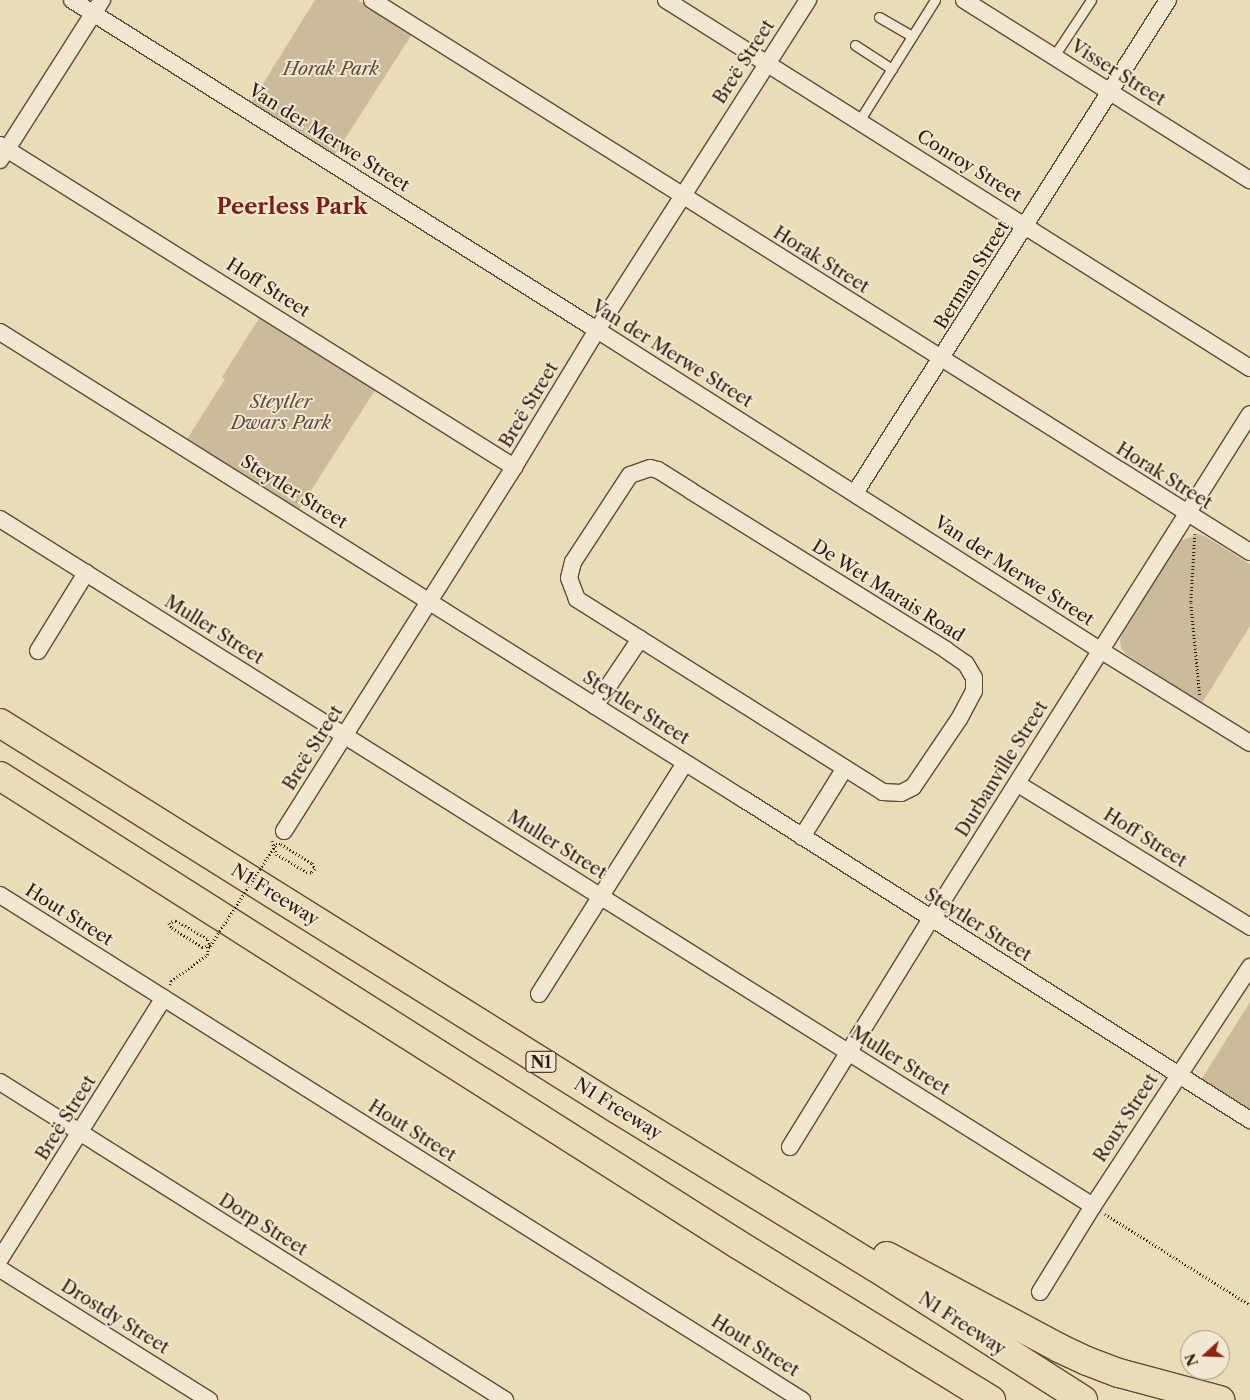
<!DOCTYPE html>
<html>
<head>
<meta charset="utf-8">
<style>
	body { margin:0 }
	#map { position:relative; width:1250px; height:1400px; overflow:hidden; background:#ebdcb8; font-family:"Libre Caslon Text",serif }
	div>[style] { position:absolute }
	.green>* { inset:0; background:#cbbb9b }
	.path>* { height:2.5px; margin-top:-1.25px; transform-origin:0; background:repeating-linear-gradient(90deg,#301a0d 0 1px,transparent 0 3.5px) }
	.roads { filter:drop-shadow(1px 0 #5f4a38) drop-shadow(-1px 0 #5f4a38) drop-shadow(0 1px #5f4a38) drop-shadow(0 -1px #5f4a38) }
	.lane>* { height:9px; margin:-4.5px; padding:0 4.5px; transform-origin:4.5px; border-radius:4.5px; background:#f2e8d1 }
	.street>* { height:16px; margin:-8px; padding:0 8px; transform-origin:8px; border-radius:8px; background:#f2e8d1 }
	.highway>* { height:28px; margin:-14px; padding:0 14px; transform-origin:14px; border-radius:14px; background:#ebdcb8 }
	.path-bridge>* { height:2.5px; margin-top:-1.25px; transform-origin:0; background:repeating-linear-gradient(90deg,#301a0d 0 1px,transparent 0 3.5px) }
	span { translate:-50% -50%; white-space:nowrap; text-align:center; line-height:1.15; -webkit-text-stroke:4px #f2e8d1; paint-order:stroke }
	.shield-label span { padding:1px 4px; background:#f2e8d1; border:1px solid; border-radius:4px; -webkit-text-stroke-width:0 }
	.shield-label { font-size:16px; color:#301a0d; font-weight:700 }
	.street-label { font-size:18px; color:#301a0d }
	.park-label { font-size:18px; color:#5e4a38; font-style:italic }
	.district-label { font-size:22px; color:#7a1f14; font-weight:700 }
	.north { position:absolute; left:1180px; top:1330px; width:50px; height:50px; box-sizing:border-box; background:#f2e8d1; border:1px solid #a49683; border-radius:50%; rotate:250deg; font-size:14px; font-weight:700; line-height:20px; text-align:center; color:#301a0d }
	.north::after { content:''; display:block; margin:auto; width:18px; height:22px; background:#8f2418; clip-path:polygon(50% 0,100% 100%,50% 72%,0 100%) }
</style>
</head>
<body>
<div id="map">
	<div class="green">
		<div style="clip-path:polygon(315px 0,358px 0,412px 34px,334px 156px,251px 103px)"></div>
		<div style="clip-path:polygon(261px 315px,377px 387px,298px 511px,186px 441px,225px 379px,222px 377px)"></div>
		<div style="clip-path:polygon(1198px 534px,1204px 536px,1250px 564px,1250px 626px,1202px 703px,1127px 655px,1121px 648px,1120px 641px,1123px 632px,1180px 541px)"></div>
		<div style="clip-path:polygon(1250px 1002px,1250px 1111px,1201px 1080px)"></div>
	</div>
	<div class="path">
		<div style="left:1195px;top:534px;width:69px;rotate:93.3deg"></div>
		<div style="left:1191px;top:603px;width:93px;rotate:84.5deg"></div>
		<div style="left:272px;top:841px;width:15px;rotate:70deg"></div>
		<div style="left:170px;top:985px;width:4px;rotate:-76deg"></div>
		<div style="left:171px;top:981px;width:44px;rotate:-35.8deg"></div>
		<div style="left:207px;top:955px;width:11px;rotate:-80deg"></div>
		<div style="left:209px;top:944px;width:5px;rotate:-112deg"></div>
		<div style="left:1105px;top:1214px;width:171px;rotate:32.1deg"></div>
	</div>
	<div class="roads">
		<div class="lane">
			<div style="left:879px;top:17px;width:38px;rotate:30deg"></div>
			<div style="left:855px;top:45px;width:44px;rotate:33deg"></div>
			<div style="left:1054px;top:56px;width:67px;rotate:-56.5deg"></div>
			<div style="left:859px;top:121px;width:143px;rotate:-57.9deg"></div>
		</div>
		<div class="street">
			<div style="left:72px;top:0;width:620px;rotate:32.15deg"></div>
			<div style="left:597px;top:330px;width:596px;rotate:32.46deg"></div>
			<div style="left:1100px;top:650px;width:176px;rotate:31.8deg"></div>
			<div style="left:372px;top:0;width:1037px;rotate:32.16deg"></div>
			<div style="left:666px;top:0;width:690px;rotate:32.22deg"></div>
			<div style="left:964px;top:0;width:338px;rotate:32.2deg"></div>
			<div style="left:0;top:145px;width:607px;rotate:32.07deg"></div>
			<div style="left:0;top:160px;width:190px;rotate:-57.5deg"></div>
			<div style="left:0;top:332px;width:880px;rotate:32.14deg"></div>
			<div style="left:745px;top:800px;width:598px;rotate:32.36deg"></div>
			<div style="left:650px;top:468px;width:8px;rotate:14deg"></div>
			<div style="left:658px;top:470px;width:39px;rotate:32deg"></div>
			<div style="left:691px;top:491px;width:301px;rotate:31.9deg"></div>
			<div style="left:946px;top:650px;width:24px;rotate:35deg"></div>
			<div style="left:966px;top:664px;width:16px;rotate:60deg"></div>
			<div style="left:974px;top:678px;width:13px;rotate:90deg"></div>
			<div style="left:974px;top:691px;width:32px;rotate:118deg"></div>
			<div style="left:959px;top:719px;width:82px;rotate:124.1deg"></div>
			<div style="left:913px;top:787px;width:13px;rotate:153deg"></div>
			<div style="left:901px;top:793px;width:18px;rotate:-177deg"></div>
			<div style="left:883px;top:792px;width:362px;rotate:-147.8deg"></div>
			<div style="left:577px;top:599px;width:22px;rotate:-111deg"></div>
			<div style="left:569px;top:578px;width:16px;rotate:-76deg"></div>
			<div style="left:573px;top:562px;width:104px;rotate:-56.8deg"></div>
			<div style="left:630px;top:475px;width:21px;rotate:-19deg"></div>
			<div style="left:855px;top:493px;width:584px;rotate:-57.59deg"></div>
			<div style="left:0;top:519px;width:1291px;rotate:32.15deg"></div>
			<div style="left:38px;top:651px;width:92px;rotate:-58.4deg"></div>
			<div style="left:595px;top:706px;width:81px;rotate:-56.1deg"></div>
			<div style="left:1018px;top:784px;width:273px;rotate:31.6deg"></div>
			<div style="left:284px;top:831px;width:431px;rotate:-57.7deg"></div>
			<div style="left:514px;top:467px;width:160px;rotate:-58.8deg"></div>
			<div style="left:597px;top:330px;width:392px;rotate:-57.4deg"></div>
			<div style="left:802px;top:837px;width:81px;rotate:-58.1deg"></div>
			<div style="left:0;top:895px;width:948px;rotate:32.2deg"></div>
			<div style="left:539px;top:994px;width:273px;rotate:-57.7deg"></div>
			<div style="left:0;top:1082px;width:597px;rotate:32.2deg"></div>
			<div style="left:790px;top:1147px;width:268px;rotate:-58.3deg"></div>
			<div style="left:931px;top:919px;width:597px;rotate:-57.72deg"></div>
			<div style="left:0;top:1259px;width:308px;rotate:-57.9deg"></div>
			<div style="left:0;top:1269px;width:247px;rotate:32.1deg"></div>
			<div style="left:1040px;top:1292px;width:101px;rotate:-58.4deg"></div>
			<div style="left:1093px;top:1206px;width:286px;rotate:-56.7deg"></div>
		</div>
		<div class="highway">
			<div style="left:0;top:723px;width:728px;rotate:32.03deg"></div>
			<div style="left:617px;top:1109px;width:303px;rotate:31.5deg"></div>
			<div style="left:875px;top:1267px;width:247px;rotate:32.6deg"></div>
			<div style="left:0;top:776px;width:875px;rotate:32.4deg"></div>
			<div style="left:739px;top:1245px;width:296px;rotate:31.6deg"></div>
			<div style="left:887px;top:1256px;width:195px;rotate:28.1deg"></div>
			<div style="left:1059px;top:1348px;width:31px;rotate:25deg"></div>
			<div style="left:1087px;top:1361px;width:34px;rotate:21deg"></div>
			<div style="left:1119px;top:1373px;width:105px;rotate:15deg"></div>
		</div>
	</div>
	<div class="path-bridge">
		<div style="left:207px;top:939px;width:36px;rotate:-150deg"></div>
		<div style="left:176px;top:921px;width:7px;rotate:164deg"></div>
		<div style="left:169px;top:923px;width:6px;rotate:59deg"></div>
		<div style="left:172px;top:928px;width:36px;rotate:32deg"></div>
		<div style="left:202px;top:947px;width:8px;rotate:-7deg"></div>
		<div style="left:210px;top:946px;width:121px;rotate:-57.1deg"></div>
		<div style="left:276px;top:844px;width:5px"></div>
		<div style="left:281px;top:844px;width:36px;rotate:32deg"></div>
		<div style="left:312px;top:863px;width:7px;rotate:63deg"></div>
		<div style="left:315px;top:869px;width:6px;rotate:135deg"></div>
		<div style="left:311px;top:873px;width:4px;rotate:180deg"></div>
		<div style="left:307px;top:873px;width:35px;rotate:-149deg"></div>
	</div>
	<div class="shield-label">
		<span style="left:541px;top:1062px">N1</span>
	</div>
	<div class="street-label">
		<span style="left:744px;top:62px;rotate:-57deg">Breë Street</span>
		<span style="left:1118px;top:73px;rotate:32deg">Visser Street</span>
		<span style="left:329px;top:138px;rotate:32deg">Van der Merwe Street</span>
		<span style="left:969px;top:166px;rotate:32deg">Conroy Street</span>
		<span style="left:821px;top:260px;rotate:32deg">Horak Street</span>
		<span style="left:972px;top:275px;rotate:-58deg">Berman Street</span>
		<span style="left:268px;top:288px;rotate:32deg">Hoff Street</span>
		<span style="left:672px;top:354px;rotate:32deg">Van der Merwe Street</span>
		<span style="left:529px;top:405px;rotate:-59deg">Breë Street</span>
		<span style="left:1164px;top:476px;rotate:32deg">Horak Street</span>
		<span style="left:294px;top:492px;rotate:32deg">Steytler Street</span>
		<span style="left:1014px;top:571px;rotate:33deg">Van der Merwe Street</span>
		<span style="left:888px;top:591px;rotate:32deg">De Wet Marais Road</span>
		<span style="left:214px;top:630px;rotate:32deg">Muller Street</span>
		<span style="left:636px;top:708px;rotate:32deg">Steytler Street</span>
		<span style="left:313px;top:748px;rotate:-58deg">Breë Street</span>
		<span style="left:1002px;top:769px;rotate:-58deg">Durbanville Street</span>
		<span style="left:1145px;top:838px;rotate:32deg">Hoff Street</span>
		<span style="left:557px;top:845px;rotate:32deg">Muller Street</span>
		<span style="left:275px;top:895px;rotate:32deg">N1 Freeway</span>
		<span style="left:69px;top:915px;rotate:32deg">Hout Street</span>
		<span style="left:978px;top:925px;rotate:32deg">Steytler Street</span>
		<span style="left:900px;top:1061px;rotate:32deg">Muller Street</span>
		<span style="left:618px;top:1109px;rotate:32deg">N1 Freeway</span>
		<span style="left:66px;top:1118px;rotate:-58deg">Breë Street</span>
		<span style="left:1126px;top:1118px;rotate:-57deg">Roux Street</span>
		<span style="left:412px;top:1131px;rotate:32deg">Hout Street</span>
		<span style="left:263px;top:1225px;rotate:32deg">Dorp Street</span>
		<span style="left:115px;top:1317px;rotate:32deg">Drostdy Street</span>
		<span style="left:962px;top:1324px;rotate:33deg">N1 Freeway</span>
		<span style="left:755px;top:1346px;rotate:32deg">Hout Street</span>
	</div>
	<div class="park-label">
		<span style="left:331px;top:69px">Horak Park</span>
		<span style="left:281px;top:413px">Steytler<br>Dwars Park</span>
	</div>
	<div class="district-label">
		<span style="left:292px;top:207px">Peerless Park</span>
	</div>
	<div class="north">N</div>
</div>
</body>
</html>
